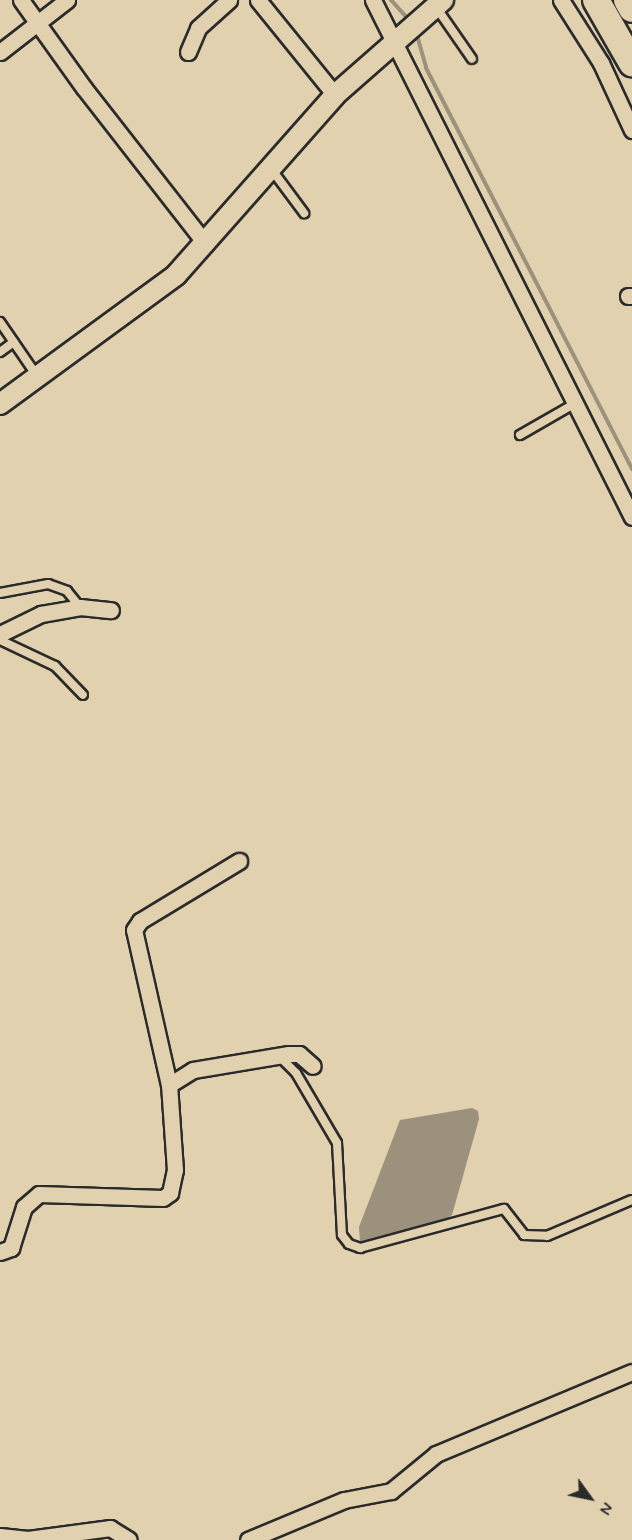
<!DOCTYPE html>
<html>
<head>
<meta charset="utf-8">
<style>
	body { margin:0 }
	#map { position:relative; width:632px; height:1540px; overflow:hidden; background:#e2d1ae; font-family:Mynerve,sans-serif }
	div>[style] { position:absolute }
	.water>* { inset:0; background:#9c917c }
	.stream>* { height:4px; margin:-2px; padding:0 2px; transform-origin:2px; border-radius:2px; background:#9c917c }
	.roads { filter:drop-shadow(2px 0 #2b2b2b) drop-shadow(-2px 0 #2b2b2b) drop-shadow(0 2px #2b2b2b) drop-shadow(0 -2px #2b2b2b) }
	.lane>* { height:8px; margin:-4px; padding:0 4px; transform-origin:4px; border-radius:4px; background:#e2d1ae }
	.street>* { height:15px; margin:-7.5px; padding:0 7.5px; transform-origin:7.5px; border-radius:7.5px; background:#e2d1ae }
	.secondary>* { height:20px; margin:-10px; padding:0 10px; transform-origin:10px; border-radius:10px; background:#e2d1ae }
	.highway>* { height:26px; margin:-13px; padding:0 13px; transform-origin:13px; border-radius:13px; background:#e2d1ae }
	span { translate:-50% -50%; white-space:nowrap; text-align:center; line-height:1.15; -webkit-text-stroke:4.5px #e2d1ae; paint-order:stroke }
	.north { position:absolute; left:560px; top:1468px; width:60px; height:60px; -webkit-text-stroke:4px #e2d1ae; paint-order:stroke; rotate:123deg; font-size:16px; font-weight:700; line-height:24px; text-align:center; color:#2b2b2b }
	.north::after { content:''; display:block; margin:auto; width:21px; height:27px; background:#2b2b2b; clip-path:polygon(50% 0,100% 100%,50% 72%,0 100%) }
</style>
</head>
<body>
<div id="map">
	<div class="water">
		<div style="clip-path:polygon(472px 1108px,478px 1111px,479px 1119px,452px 1215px,442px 1222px,360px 1242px,359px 1227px,400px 1120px)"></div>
	</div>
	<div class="stream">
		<div style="left:391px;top:0;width:27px;rotate:48deg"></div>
		<div style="left:416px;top:32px;width:37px;rotate:74deg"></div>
		<div style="left:426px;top:68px;width:451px;rotate:62.8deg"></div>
	</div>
	<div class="roads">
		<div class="lane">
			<div style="left:436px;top:7px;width:63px;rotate:55.3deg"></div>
			<div style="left:272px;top:170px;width:54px;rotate:53.3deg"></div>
			<div style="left:0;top:322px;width:65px;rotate:55.6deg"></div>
			<div style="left:0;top:352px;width:17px;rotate:-36deg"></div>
			<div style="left:520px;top:435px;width:62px;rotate:-29.9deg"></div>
			<div style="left:0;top:593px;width:49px;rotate:-10.6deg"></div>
			<div style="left:48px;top:584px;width:20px;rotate:20deg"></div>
			<div style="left:67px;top:591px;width:21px;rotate:51deg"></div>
			<div style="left:0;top:640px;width:61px;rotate:25.3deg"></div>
			<div style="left:55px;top:666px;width:40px;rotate:46deg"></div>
			<div style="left:280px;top:1057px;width:23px;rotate:45deg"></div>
			<div style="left:296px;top:1073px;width:81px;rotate:59.6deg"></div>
			<div style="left:337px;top:1143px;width:92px;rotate:86.9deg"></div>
			<div style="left:342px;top:1235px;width:11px;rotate:52deg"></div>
			<div style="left:349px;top:1244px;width:12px;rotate:20deg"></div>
			<div style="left:360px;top:1248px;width:149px;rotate:-15.2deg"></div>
			<div style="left:504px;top:1209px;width:33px;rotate:52deg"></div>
			<div style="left:524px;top:1235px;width:23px;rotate:2deg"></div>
			<div style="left:547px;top:1236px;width:92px;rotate:-23deg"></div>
		</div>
		<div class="street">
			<div style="left:21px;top:0;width:108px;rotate:54.4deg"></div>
			<div style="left:84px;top:88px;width:198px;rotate:52deg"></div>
			<div style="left:258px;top:0;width:122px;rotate:51deg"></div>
			<div style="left:373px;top:0;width:578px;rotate:63.39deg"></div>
			<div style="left:561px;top:0;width:75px;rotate:57.6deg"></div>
			<div style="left:601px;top:63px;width:74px;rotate:65.2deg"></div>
			<div style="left:0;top:52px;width:85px;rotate:-37.8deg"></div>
			<div style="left:188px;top:52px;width:26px;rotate:-67deg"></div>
			<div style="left:198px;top:28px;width:42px;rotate:-42.1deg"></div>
			<div style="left:628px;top:296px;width:4px"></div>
			<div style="left:0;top:634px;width:46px;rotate:-26deg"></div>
			<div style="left:41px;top:614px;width:40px;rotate:-10deg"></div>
			<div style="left:80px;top:607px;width:31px;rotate:6deg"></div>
			<div style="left:169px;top:1085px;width:159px;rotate:-102.7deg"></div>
			<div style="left:134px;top:930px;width:11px;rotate:-56deg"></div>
			<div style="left:140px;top:921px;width:116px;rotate:-31.2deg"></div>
			<div style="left:0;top:1252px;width:12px;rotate:-20deg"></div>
			<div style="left:11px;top:1248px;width:43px;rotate:-72.4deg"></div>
			<div style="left:24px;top:1207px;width:20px;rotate:-41deg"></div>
			<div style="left:39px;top:1194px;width:124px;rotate:1.8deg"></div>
			<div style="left:163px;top:1198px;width:9px;rotate:-36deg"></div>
			<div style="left:170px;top:1193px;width:24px;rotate:-78deg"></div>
			<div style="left:175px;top:1170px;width:85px;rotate:-94deg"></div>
			<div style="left:169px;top:1085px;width:28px;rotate:-32deg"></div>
			<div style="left:193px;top:1070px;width:97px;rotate:-9.5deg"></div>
			<div style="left:289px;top:1054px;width:10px"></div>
			<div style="left:299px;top:1054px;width:18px;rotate:41deg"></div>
			<div style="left:0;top:1536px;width:28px;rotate:6deg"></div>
			<div style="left:28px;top:1539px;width:83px;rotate:-7.6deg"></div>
			<div style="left:110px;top:1528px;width:22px;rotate:32deg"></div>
			<div style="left:248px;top:1540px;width:104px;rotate:-22.6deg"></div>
			<div style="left:344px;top:1500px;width:48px;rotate:-10.8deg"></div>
			<div style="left:391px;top:1491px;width:58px;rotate:-39.4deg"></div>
			<div style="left:436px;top:1454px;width:212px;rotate:-22.7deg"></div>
		</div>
		<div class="secondary">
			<div style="left:0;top:404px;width:218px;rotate:-36.2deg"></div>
			<div style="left:176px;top:275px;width:240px;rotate:-48.5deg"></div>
			<div style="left:335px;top:95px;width:144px;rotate:-41.3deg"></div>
		</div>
		<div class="highway">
			<div style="left:596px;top:0;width:73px;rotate:60.3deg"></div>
			<div style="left:627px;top:0;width:10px;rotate:61deg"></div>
		</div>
	</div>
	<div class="north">N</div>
</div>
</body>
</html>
